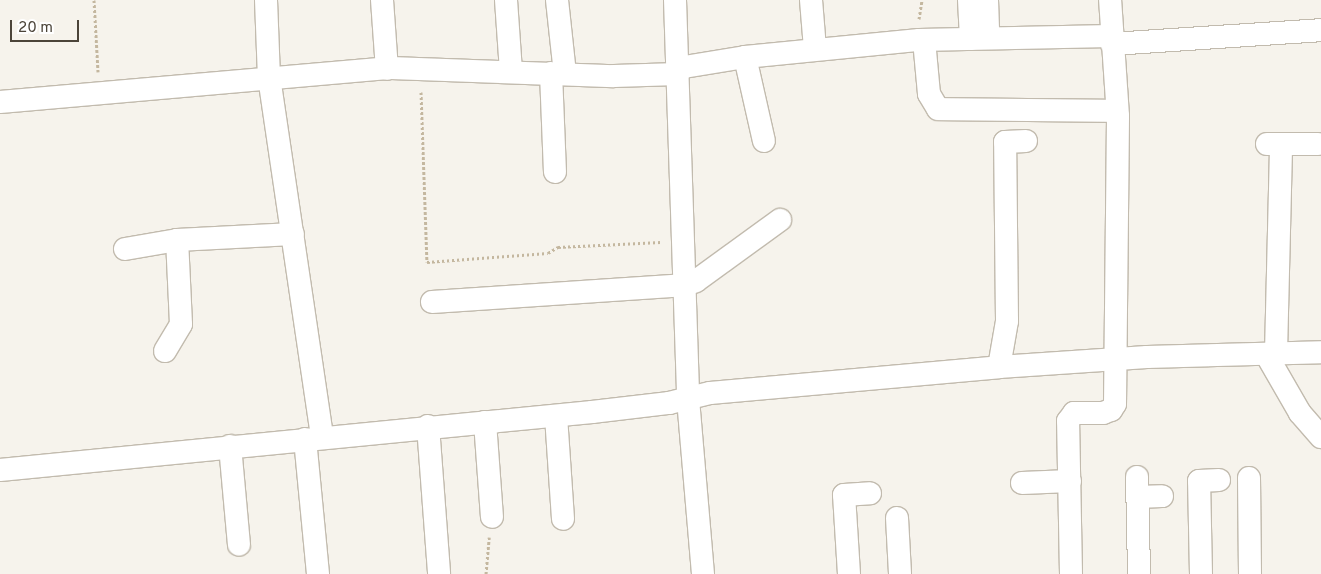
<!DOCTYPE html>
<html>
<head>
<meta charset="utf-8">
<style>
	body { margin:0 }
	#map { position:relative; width:1321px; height:574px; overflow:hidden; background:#f6f3ec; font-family:Overpass,sans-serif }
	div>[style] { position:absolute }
	.path>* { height:3px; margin-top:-1.5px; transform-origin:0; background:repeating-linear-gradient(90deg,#c4b79f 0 2.5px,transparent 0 5px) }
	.roads { filter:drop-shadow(1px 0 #c2bbae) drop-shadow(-1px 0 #c2bbae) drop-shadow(0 1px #c2bbae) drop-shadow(0 -1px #c2bbae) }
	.minor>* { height:22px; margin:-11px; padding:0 11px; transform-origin:11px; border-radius:11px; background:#fff }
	span { translate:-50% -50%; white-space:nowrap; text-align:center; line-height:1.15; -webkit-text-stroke:4.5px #fff; paint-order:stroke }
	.scale { position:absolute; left:10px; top:20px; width:69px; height:22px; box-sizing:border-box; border:2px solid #4b4439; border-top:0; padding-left:6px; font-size:15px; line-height:18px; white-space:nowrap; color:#4b4439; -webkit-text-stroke:4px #fff; paint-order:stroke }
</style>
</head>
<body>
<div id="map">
	<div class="path">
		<div style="left:94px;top:0;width:72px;rotate:86.8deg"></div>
		<div style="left:919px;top:19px;width:19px;rotate:-81deg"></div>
		<div style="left:421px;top:92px;width:170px;rotate:88deg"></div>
		<div style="left:427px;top:262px;width:121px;rotate:-4.3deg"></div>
		<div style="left:548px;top:253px;width:12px;rotate:-31deg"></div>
		<div style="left:558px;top:247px;width:103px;rotate:-2.8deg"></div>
		<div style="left:486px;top:574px;width:37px;rotate:-85deg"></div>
	</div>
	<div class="roads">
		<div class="minor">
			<div style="left:266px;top:0;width:77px;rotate:87.8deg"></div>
			<div style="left:269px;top:77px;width:364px;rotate:81.6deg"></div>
			<div style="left:382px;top:0;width:69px;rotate:85.9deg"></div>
			<div style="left:506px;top:0;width:71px;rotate:86deg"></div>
			<div style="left:557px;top:0;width:74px;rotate:83.8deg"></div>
			<div style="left:675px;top:0;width:399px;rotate:88.1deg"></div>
			<div style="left:688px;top:399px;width:176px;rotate:85.1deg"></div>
			<div style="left:811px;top:0;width:49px;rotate:85.3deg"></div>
			<div style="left:969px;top:0;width:39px;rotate:87deg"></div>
			<div style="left:987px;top:0;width:38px;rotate:88deg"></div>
			<div style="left:924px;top:40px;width:54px;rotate:84.7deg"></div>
			<div style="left:929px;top:94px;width:17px;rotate:59deg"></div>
			<div style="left:938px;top:109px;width:179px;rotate:0.6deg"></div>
			<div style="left:1112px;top:44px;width:209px;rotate:-3.8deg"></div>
			<div style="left:745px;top:57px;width:86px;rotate:77.3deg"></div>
			<div style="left:678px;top:68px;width:68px;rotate:-9.3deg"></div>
			<div style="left:745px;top:57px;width:175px;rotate:-5.6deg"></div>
			<div style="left:919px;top:40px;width:192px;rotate:-1.2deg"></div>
			<div style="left:551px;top:73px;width:99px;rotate:87.7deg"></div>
			<div style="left:0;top:102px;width:392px;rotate:-5deg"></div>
			<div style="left:391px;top:68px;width:223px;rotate:2.1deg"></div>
			<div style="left:614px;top:76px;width:64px;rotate:-1.8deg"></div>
			<div style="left:1267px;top:144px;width:51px"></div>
			<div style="left:125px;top:249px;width:53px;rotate:-9.8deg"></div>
			<div style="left:177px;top:240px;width:116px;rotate:-3deg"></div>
			<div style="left:432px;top:302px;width:255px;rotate:-3.8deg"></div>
			<div style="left:686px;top:285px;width:11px;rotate:-22deg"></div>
			<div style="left:696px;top:281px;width:104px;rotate:-36deg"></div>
			<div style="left:165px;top:351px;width:31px;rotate:-59deg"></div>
			<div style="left:181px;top:324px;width:84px;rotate:-92.7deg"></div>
			<div style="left:1276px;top:353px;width:209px;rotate:-88.6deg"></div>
			<div style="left:1266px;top:354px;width:68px;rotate:60deg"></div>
			<div style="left:1300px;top:413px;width:32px;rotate:49deg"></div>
			<div style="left:999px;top:367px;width:47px;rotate:-80.1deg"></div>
			<div style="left:1007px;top:321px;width:179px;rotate:-90.6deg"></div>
			<div style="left:1005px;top:142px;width:21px;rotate:-3deg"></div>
			<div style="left:556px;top:416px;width:103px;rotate:86.1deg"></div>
			<div style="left:485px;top:422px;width:95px;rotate:85.8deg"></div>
			<div style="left:428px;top:426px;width:148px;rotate:85.7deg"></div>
			<div style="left:305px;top:439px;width:136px;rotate:84.5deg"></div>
			<div style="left:230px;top:446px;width:99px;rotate:84.8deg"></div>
			<div style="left:0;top:470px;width:595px;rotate:-5.6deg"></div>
			<div style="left:592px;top:412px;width:78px;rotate:-6.7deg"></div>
			<div style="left:669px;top:403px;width:42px;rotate:-13.7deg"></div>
			<div style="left:710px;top:393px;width:290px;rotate:-5.1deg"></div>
			<div style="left:999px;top:367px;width:148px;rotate:-3.9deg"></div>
			<div style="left:1147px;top:357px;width:174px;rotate:-1.6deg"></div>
			<div style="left:1137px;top:477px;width:97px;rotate:88.8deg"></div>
			<div style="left:1249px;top:478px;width:96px;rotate:89.4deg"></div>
			<div style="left:1022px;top:483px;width:48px;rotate:-2.4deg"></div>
			<div style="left:1137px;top:497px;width:25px;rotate:-2deg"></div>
			<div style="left:897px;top:518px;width:56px;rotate:86.9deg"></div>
			<div style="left:849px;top:574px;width:79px;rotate:-93.6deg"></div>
			<div style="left:844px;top:495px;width:26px;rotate:-4deg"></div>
			<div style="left:1071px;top:574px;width:153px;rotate:-91.1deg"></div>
			<div style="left:1068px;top:421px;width:10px;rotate:-53deg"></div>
			<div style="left:1074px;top:413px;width:29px"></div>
			<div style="left:1103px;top:413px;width:9px;rotate:-21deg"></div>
			<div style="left:1111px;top:410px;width:7px;rotate:-56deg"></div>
			<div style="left:1115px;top:404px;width:288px;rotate:-89.4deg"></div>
			<div style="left:1118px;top:116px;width:116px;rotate:-93.9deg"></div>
			<div style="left:1201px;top:574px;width:93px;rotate:-91.2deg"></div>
			<div style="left:1199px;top:481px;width:20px;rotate:-3deg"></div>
		</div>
	</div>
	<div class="scale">20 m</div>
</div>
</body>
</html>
